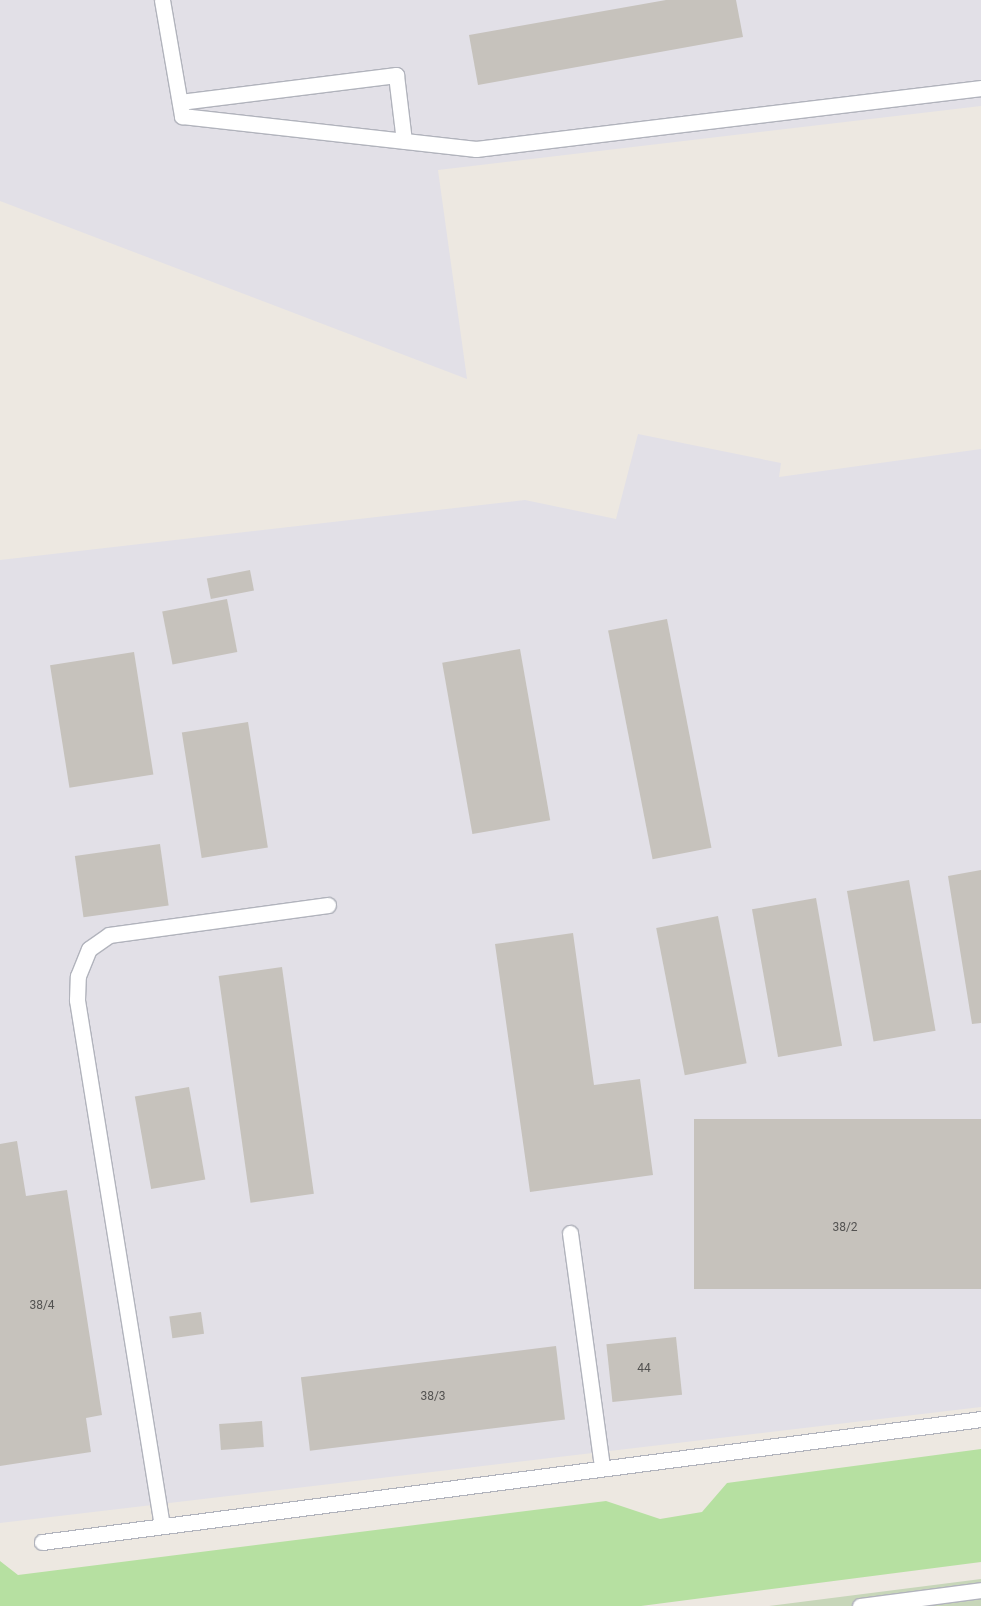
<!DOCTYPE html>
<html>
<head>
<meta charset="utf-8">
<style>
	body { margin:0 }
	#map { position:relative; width:981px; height:1606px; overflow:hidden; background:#ede8e1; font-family:Roboto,sans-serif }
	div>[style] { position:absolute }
	.industrial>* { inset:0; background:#e2e0e7 }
	.green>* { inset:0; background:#b6e0a1 }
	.cemetery>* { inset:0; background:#c7d6b9 }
	.building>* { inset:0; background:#c6c2bc; transform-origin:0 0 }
	.roads { filter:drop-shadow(1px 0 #b1b3bc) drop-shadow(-1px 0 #b1b3bc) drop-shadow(0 1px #b1b3bc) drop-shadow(0 -1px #b1b3bc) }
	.lane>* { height:15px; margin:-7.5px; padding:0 7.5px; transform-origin:7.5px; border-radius:7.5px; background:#fff }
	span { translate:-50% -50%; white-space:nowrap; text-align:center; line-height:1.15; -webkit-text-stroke:4.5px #fff; paint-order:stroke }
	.number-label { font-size:12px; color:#535251 }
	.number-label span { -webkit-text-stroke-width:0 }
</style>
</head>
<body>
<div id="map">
	<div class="industrial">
		<div style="clip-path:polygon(0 0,981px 0,981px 106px,438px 170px,467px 379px,0 201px)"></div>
		<div style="clip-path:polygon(638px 434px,781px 463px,779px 477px,981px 449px,981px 1407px,0 1523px,0 560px,525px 500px,616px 519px)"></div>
	</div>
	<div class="green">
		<div style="clip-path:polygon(981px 1449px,981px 1562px,641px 1606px,0 1606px,0 1561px,18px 1575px,606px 1501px,660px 1519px,702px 1512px,727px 1483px)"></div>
	</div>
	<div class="cemetery">
		<div style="clip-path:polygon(981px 1579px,981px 1606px,769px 1606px)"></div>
	</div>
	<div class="building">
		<div style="clip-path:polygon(666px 0,736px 0,743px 37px,478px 85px,469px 35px)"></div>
		<div style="left:250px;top:570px;width:21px;height:44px;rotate:79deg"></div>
		<div style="left:227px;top:599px;width:54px;height:66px;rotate:79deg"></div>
		<div style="left:667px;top:619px;width:233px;height:60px;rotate:79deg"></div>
		<div style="left:520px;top:649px;width:174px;height:79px;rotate:80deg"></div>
		<div style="left:134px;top:652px;width:124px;height:85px;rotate:81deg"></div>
		<div style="left:248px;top:722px;width:127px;height:67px;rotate:81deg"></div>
		<div style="left:160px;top:844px;width:62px;height:86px;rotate:82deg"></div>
		<div style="clip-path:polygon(981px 870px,981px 1023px,972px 1024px,948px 876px)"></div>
		<div style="left:909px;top:880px;width:153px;height:63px;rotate:80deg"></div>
		<div style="left:816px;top:898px;width:150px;height:65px;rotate:80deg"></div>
		<div style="left:718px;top:916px;width:150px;height:63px;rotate:79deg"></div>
		<div style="clip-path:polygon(573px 933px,594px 1085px,640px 1079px,653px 1175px,530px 1192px,495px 944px)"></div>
		<div style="left:282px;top:967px;width:229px;height:64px;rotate:82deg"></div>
		<div style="left:189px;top:1087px;width:94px;height:55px;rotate:80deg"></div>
		<div style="left:981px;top:1119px;width:170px;height:287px;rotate:90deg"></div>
		<div style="clip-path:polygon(17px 1141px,26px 1196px,67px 1190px,102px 1415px,86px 1418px,91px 1452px,0 1466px,0 1144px)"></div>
		<div style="left:201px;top:1312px;width:22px;height:32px;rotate:82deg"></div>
		<div style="left:676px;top:1337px;width:58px;height:70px;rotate:84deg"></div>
		<div style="left:556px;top:1346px;width:74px;height:257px;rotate:83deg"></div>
		<div style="left:262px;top:1421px;width:26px;height:43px;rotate:86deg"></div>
	</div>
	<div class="roads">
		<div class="lane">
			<div style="left:162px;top:0;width:118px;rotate:80.2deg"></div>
			<div style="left:182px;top:116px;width:296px;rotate:6.4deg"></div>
			<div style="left:476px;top:149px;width:509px;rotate:-6.89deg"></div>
			<div style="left:180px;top:102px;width:218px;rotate:-7.1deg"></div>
			<div style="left:396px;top:75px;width:66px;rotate:83.1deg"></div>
			<div style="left:570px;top:1233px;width:237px;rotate:82.2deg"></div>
			<div style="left:162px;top:1526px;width:533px;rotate:-99.18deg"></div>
			<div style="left:77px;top:1000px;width:24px;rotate:-88deg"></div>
			<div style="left:78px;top:976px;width:29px;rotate:-68deg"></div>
			<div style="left:89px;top:949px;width:24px;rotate:-35deg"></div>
			<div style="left:109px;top:935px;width:221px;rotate:-7.8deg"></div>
			<div style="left:42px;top:1542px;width:947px;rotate:-7.46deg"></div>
			<div style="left:860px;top:1606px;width:122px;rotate:-7.5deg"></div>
		</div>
	</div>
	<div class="number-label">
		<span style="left:845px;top:1228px">38/2</span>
		<span style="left:42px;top:1306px">38/4</span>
		<span style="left:644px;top:1369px">44</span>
		<span style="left:433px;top:1397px">38/3</span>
	</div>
</div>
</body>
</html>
